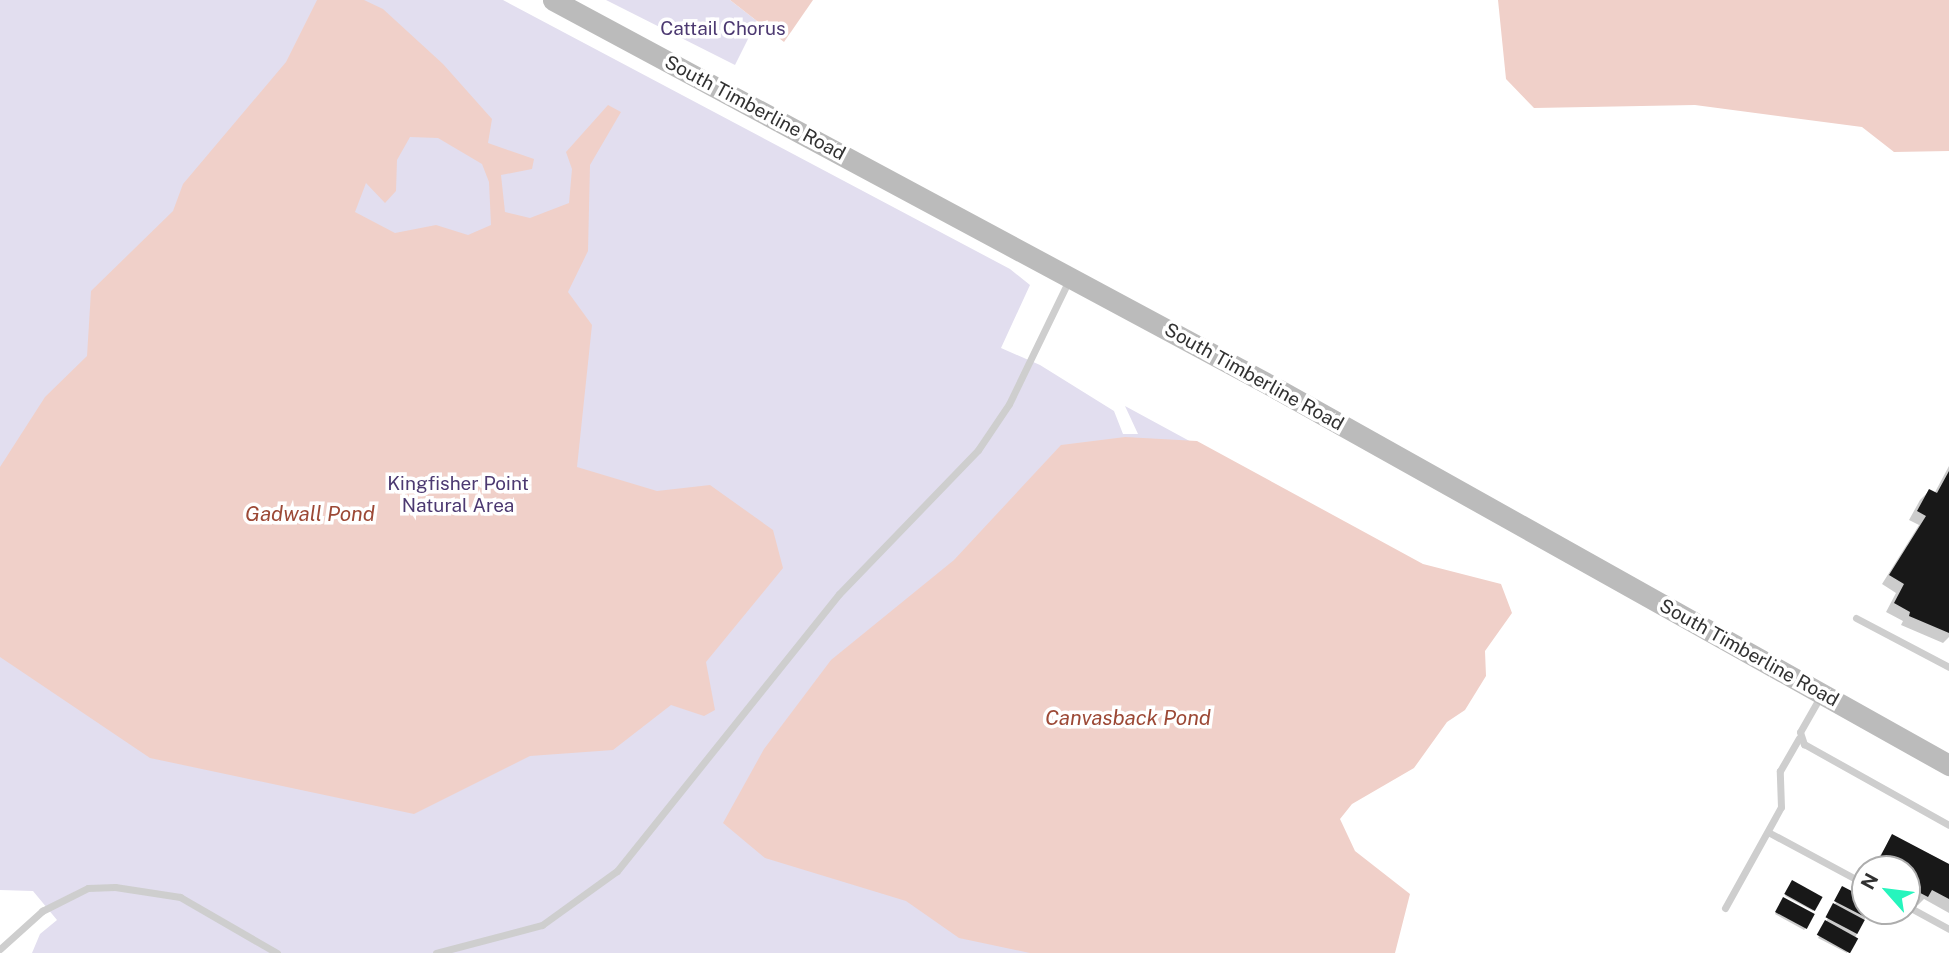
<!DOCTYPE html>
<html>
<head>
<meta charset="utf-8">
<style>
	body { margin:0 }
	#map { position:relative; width:1949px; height:953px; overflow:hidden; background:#fff; font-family:"Public Sans",sans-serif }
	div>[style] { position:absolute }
	.green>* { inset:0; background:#e2deef }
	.water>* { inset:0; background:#f0d0c9 }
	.shadow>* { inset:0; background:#0003 }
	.building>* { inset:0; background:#181818; transform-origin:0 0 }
	.service>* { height:7px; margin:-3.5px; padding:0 3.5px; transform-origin:3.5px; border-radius:3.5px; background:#cecece }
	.secondary>* { height:21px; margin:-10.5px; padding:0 10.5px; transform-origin:10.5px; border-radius:10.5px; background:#bbb }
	span { translate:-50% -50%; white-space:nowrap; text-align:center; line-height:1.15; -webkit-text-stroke:7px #fff; paint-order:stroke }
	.park-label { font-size:19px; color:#4c3971 }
	.street-label { font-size:19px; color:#313131 }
	.water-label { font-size:21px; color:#9c4936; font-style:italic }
	.north { position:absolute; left:1851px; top:855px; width:70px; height:70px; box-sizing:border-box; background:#fff; border:2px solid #adadad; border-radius:50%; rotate:298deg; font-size:19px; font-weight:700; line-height:28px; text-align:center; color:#313131 }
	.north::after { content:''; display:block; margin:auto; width:24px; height:32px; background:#26f5bd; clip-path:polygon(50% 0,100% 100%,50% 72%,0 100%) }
</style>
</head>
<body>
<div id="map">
	<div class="green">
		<div style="clip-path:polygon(0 0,503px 0,1010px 269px,1030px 285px,1001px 348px,1040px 365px,1114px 411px,1123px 434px,1138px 434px,1125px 406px,1473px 595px,1322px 802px,1294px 953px,32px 953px,40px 934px,57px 920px,33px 891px,0 890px)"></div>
		<div style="clip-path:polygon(606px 0,730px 0,757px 21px,735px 65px)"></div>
	</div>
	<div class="water">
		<div style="clip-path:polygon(evenodd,317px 0,364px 0,383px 9px,443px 64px,492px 119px,488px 143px,534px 159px,532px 169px,501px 175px,505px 212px,530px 218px,569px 203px,572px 169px,566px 152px,608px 105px,621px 112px,590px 165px,588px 251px,568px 292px,592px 325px,577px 467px,657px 491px,710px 485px,773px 530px,783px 568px,706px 662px,715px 710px,704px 716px,671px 705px,613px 750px,530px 756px,414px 814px,150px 758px,0 657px,0 467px,45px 397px,87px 356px,91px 291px,173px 211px,183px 184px,286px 62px,317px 0,410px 137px,438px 138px,482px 164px,489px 182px,491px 225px,468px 235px,436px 225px,395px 233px,355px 212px,366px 183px,385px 203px,396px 191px,397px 160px,410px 137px)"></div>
		<div style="clip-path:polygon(730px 0,813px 0,784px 42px)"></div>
		<div style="clip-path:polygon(1498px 0,1949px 0,1949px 151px,1894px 152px,1862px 127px,1695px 105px,1534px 108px,1506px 79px)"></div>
		<div style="clip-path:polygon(1125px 437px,1197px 441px,1423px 564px,1501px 584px,1512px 613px,1485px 651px,1486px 676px,1465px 710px,1447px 722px,1414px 768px,1352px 804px,1340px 819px,1355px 851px,1410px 894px,1395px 953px,1030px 953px,959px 938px,906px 901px,765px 858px,723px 823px,764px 749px,831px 660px,954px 560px,1061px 445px)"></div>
	</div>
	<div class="shadow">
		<div style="clip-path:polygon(1949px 466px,1949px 637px,1943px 643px,1901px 625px,1903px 621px,1886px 612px,1896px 593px,1882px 584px,1919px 525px,1909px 520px,1920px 500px,1929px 491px,1934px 494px)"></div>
		<div style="clip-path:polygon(1893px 836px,1949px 864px,1949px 913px,1924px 899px,1918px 905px,1907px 899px,1907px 869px,1871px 869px)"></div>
		<div style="clip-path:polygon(1791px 884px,1814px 910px,1813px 911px,1785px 896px)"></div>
		<div style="clip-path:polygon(1843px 888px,1865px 900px,1865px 911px,1869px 911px,1847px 953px,1818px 938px)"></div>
		<div style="clip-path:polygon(1782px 901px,1806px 928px,1804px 930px,1775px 914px)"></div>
	</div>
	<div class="building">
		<div style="clip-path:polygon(1949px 471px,1949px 633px,1909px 616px,1910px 612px,1894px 603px,1904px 584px,1889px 575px,1926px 516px,1917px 511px,1929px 489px,1937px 493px)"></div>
		<div style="clip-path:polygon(1892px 834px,1949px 864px,1949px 899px,1932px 890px,1928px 897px,1907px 886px,1907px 869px,1883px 869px,1885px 865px,1878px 861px)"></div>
		<div style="left:1792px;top:880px;width:35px;height:16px;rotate:29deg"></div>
		<div style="clip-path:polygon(1842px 886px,1865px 898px,1865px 911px,1871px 911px,1867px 918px,1834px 901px)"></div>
		<div style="left:1783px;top:897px;width:36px;height:17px;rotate:28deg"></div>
		<div style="left:1833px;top:903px;width:36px;height:16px;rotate:28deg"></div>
		<div style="left:1825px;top:920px;width:38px;height:17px;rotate:29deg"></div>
	</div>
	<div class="service">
		<div style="left:1856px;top:618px;width:105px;rotate:27.8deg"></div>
		<div style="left:1820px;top:697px;width:40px;rotate:119.7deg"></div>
		<div style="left:1800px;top:732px;width:13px;rotate:72deg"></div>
		<div style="left:1804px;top:744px;width:166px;rotate:29.2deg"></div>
		<div style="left:1768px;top:832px;width:110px;rotate:28.2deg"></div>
		<div style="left:1907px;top:906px;width:48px;rotate:28.7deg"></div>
		<div style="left:1725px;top:908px;width:115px;rotate:-61deg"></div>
		<div style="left:1781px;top:807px;width:36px;rotate:-92deg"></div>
		<div style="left:1780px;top:771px;width:38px;rotate:-60deg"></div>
		<div style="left:0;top:949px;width:57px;rotate:-42.1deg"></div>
		<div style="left:42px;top:911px;width:51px;rotate:-26.6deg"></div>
		<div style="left:88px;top:888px;width:27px;rotate:-2deg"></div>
		<div style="left:115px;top:887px;width:66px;rotate:8.7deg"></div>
		<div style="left:180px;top:897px;width:112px;rotate:30deg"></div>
		<div style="left:436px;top:953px;width:110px;rotate:-14.8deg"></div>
		<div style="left:542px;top:925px;width:92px;rotate:-35.8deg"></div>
		<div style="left:617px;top:871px;width:355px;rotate:-51.3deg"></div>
		<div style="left:839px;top:594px;width:200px;rotate:-46deg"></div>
		<div style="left:978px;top:450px;width:55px;rotate:-56deg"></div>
		<div style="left:1009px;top:404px;width:138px;rotate:-64.2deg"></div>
	</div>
	<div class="secondary">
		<div style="left:553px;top:0;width:824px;rotate:28.24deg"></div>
		<div style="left:1279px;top:390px;width:768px;rotate:29.24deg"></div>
	</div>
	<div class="park-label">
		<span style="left:723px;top:29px">Cattail Chorus</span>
		<span style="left:458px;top:495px">Kingfisher Point<br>Natural Area</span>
	</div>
	<div class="street-label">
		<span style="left:755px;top:108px;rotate:28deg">South Timberline Road</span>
		<span style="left:1254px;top:377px;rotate:29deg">South Timberline Road</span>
		<span style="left:1749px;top:653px;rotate:29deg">South Timberline Road</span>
	</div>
	<div class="water-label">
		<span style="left:310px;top:514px">Gadwall Pond</span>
		<span style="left:1128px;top:718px">Canvasback Pond</span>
	</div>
	<div class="north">N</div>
</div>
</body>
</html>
